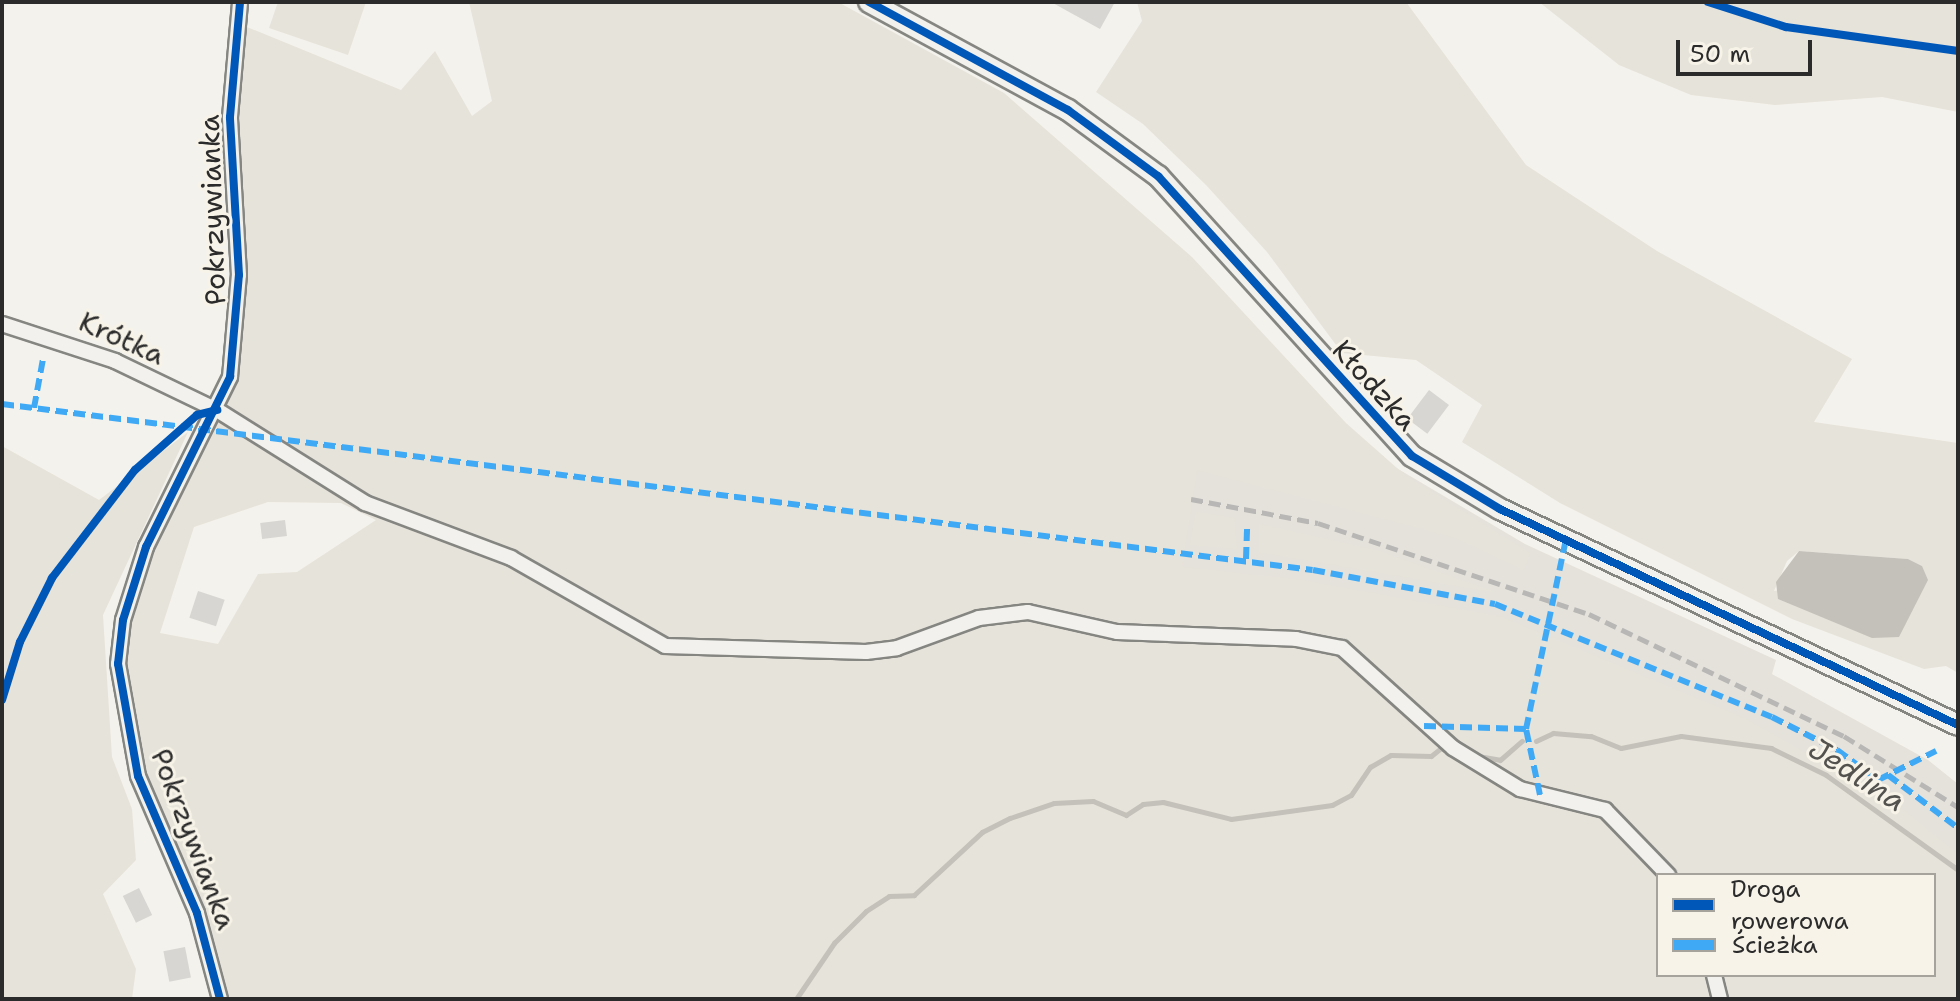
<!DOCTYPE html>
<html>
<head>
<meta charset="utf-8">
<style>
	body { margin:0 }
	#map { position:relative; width:1960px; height:1001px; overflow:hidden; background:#f4f2ec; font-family:"Shantell Sans",sans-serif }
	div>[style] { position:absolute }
	.built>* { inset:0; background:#e5e2db }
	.green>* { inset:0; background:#e6e3da }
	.water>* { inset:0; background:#c4c1ba }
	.stream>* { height:5px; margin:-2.5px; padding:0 2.5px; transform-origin:2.5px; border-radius:2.5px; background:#c4c1ba }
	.building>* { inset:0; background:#d7d6d2; transform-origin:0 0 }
	.roads { filter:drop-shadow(2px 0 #858582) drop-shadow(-2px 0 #858582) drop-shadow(0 2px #858582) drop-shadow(0 -2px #858582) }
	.street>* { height:14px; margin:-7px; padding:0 7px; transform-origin:7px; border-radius:7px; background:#f2f1ed }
	.secondary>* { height:20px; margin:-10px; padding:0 10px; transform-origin:10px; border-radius:10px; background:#f2f1ed }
	.rail>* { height:5px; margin-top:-2.5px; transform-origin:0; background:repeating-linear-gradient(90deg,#b8b7b5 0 12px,transparent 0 18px) }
	.quiet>* { height:6px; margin-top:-3px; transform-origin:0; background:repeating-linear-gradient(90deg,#3fa9f5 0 12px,transparent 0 18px) }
	.cycleway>* { height:8px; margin:-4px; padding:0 4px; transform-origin:4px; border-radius:4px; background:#0057b8 }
	span { translate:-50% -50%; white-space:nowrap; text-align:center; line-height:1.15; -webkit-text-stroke:6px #f7f3e8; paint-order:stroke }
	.street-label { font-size:28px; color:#2b2b2b }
	.water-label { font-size:30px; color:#53524f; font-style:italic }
	.frame { position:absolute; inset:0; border:4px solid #2b2b2b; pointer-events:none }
	.legend { position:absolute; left:1656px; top:873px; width:280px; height:104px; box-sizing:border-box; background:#f7f3e8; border:2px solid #a5a39c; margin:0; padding:10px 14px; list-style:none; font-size:24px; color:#2b2b2b }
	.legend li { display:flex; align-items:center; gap:16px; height:40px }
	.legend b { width:40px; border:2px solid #a5a39c }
	.scale { position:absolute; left:1676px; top:40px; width:136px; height:36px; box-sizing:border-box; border:4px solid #2b2b2b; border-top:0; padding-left:10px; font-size:24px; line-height:28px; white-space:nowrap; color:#2b2b2b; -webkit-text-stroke:6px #f7f3e8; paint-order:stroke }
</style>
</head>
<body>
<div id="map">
	<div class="built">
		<div style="clip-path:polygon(1361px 447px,1525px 544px,1776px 660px,1772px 674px,1928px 760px,1958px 784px,1958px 923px,1934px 875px,1084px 600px,1113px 465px)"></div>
	</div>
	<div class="green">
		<div style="clip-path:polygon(278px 2px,366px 2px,348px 55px,269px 28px)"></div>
		<div style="clip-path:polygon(evenodd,469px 2px,838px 2px,1004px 93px,1192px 257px,1346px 423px,1406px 476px,1530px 553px,1524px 570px,1453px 537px,1197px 470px,1182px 567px,1302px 580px,1502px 617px,1744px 718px,1896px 804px,1958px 854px,1958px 999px,224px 999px,142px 775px,123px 671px,127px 621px,150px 548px,234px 377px,243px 275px,237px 63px,247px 27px,401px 90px,435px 51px,472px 116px,492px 101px,469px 2px,268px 502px,341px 503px,376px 520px,297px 572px,258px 574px,218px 644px,160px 633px,194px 527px,268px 502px,469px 2px,1658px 875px,1934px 875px,1934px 975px,1658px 975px,1658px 875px)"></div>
		<div style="clip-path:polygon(evenodd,1137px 2px,1406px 2px,1526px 165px,1657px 251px,1852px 359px,1814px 422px,1958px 443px,1958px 673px,1946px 666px,1924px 669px,1792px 619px,1560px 503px,1462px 442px,1482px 405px,1416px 360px,1342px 353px,1267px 252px,1206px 185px,1143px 124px,1096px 92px,1142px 21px,1137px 2px,1799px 551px,1908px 559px,1922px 566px,1774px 591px,1787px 561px,1799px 551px)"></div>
		<div style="clip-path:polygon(1539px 2px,1958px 2px,1958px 112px,1882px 97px,1775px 105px,1691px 95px,1619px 65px)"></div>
		<div style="clip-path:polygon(188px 432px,103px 615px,112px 757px,132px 809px,136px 860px,103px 894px,136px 969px,132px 999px,2px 999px,2px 446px,99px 500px)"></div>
		<div style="clip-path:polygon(1196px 512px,1234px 518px,1237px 549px,1190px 545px)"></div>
		<div style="clip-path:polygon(1259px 524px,1376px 550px,1498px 593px,1259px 552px)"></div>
	</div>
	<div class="water">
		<div style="clip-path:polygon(1799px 551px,1908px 559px,1922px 566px,1928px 580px,1899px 637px,1872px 638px,1778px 599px,1776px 582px)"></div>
	</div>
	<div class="stream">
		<div style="left:1536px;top:741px;width:19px;rotate:-25deg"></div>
		<div style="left:1553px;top:733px;width:38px;rotate:5deg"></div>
		<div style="left:1591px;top:736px;width:32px;rotate:22deg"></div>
		<div style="left:1621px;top:748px;width:61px;rotate:-11.3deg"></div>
		<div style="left:1681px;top:736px;width:91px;rotate:7.6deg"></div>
		<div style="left:1771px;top:748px;width:61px;rotate:26.1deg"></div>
		<div style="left:1826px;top:775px;width:163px;rotate:35.7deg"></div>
		<div style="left:1478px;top:756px;width:22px;rotate:10deg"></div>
		<div style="left:1500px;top:760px;width:29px;rotate:-41deg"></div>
		<div style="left:796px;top:999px;width:68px;rotate:-55.8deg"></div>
		<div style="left:834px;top:943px;width:45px;rotate:-45deg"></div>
		<div style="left:866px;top:911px;width:27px;rotate:-33deg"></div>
		<div style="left:889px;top:896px;width:25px;rotate:-2deg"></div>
		<div style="left:914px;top:895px;width:93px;rotate:-42.8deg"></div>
		<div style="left:982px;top:832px;width:31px;rotate:-27deg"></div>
		<div style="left:1010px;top:818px;width:46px;rotate:-18.8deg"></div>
		<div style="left:1054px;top:803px;width:39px;rotate:-3deg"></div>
		<div style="left:1093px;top:801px;width:36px;rotate:23deg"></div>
		<div style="left:1126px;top:815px;width:20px;rotate:-33deg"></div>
		<div style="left:1143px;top:804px;width:20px;rotate:-6deg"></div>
		<div style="left:1163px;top:802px;width:70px;rotate:14deg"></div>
		<div style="left:1231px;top:819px;width:102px;rotate:-7.9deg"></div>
		<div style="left:1332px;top:805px;width:21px;rotate:-28deg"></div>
		<div style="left:1351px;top:795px;width:34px;rotate:-56deg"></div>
		<div style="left:1370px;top:767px;width:24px;rotate:-30deg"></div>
		<div style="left:1391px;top:755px;width:40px;rotate:1.4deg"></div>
		<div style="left:1431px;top:756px;width:13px;rotate:-39deg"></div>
		<div style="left:1441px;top:748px;width:18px;rotate:29deg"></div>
	</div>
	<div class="building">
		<div style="clip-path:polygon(1051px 2px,1115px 2px,1100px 29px)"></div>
		<div style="left:1429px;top:390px;width:25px;height:36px;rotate:37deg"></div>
		<div style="left:285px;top:520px;width:16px;height:25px;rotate:83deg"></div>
		<div style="left:198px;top:591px;width:28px;height:28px;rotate:18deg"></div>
		<div style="left:139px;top:888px;width:30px;height:18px;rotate:64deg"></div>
		<div style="left:185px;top:947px;width:31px;height:22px;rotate:79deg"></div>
	</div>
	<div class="roads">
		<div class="street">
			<div style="left:2px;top:324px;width:119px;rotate:18.1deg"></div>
			<div style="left:115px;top:361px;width:113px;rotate:25.7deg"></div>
			<div style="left:217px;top:410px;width:175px;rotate:32.1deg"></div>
			<div style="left:365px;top:503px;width:156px;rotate:20.6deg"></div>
			<div style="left:511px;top:558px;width:177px;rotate:29.7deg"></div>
			<div style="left:665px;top:646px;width:201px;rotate:1.7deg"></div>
			<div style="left:866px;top:652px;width:31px;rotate:-7deg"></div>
			<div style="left:897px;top:648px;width:87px;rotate:-20.1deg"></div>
			<div style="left:979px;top:618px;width:49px;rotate:-7deg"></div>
			<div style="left:1028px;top:612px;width:91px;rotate:12.7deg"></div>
			<div style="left:1117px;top:632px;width:179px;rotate:2.2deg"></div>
			<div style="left:1296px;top:639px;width:47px;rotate:11.1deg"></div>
			<div style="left:1342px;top:648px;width:149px;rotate:42deg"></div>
			<div style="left:1453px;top:748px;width:79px;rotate:31.5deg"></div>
			<div style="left:1520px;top:789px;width:88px;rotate:13.9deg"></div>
			<div style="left:1605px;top:810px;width:91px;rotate:45.9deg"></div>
			<div style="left:1714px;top:975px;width:25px;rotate:76deg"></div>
			<div style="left:220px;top:999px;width:89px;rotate:-105deg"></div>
			<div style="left:197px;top:913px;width:149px;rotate:-113.3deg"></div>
			<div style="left:138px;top:776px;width:114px;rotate:-100.1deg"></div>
			<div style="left:118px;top:664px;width:44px;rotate:-83.5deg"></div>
			<div style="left:123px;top:620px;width:77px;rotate:-72.5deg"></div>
			<div style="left:146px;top:547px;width:190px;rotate:-63.7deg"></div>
			<div style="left:230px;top:377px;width:102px;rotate:-85deg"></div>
			<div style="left:239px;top:275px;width:158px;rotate:-93.3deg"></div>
			<div style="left:230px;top:117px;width:115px;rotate:-85deg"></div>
		</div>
		<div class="secondary">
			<div style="left:869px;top:2px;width:226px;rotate:28.5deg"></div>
			<div style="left:1068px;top:110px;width:112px;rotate:36.3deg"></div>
			<div style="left:1158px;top:176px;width:378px;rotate:47.8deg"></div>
			<div style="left:1412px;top:456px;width:103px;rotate:31.1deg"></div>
			<div style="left:1500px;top:509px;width:506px;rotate:25.25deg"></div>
		</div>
	</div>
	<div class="rail">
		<div style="left:1191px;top:499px;width:129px;rotate:10.7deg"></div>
		<div style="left:1318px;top:523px;width:286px;rotate:18.6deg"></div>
		<div style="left:1589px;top:614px;width:283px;rotate:25.6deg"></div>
		<div style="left:1844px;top:736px;width:134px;rotate:31.9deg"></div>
	</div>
	<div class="quiet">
		<div style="left:2px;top:404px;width:1321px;rotate:7.22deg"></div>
		<div style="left:1313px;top:570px;width:185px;rotate:10.6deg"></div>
		<div style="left:1495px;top:604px;width:299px;rotate:22.2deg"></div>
		<div style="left:1772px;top:717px;width:73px;rotate:26.9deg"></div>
		<div style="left:1837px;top:750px;width:51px;rotate:36.2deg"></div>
		<div style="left:1878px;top:780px;width:65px;rotate:-26.6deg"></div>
		<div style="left:34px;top:408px;width:50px;rotate:-79.6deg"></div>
		<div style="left:1246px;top:559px;width:35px;rotate:-88deg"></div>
		<div style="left:1424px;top:726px;width:102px;rotate:1.7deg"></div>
		<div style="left:1888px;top:775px;width:88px;rotate:37.1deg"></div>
		<div style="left:1540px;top:795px;width:67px;rotate:-102deg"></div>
		<div style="left:1526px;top:729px;width:193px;rotate:-78.1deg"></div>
	</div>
	<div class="cycleway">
		<div style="left:869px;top:2px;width:226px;rotate:28.5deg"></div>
		<div style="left:1068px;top:110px;width:112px;rotate:36.3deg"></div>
		<div style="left:1158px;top:176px;width:378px;rotate:47.8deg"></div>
		<div style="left:1412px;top:456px;width:103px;rotate:31.1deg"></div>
		<div style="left:1500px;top:509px;width:506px;rotate:25.25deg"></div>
		<div style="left:1708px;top:2px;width:82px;rotate:17.8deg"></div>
		<div style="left:1786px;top:27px;width:174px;rotate:7.9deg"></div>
		<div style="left:2px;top:700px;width:61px;rotate:-72.8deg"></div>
		<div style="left:20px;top:642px;width:72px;rotate:-63.4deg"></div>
		<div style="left:52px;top:578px;width:136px;rotate:-52.5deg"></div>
		<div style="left:135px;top:470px;width:83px;rotate:-41.6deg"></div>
		<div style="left:197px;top:415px;width:21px;rotate:-14deg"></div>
		<div style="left:220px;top:999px;width:89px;rotate:-105deg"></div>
		<div style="left:197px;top:913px;width:149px;rotate:-113.3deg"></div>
		<div style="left:138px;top:776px;width:114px;rotate:-100.1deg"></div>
		<div style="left:118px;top:664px;width:44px;rotate:-83.5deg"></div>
		<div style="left:123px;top:620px;width:77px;rotate:-72.5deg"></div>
		<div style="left:146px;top:547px;width:190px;rotate:-63.7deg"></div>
		<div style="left:230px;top:377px;width:102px;rotate:-85deg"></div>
		<div style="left:239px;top:275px;width:158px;rotate:-93.3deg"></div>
		<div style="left:230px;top:117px;width:115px;rotate:-85deg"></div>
	</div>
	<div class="street-label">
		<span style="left:212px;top:210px;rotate:-92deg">Pokrzywianka</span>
		<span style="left:122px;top:338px;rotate:24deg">Krótka</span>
		<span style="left:1375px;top:385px;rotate:48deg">Kłodzka</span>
		<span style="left:194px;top:839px;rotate:69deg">Pokrzywianka</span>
	</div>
	<div class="water-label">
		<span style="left:1857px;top:775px;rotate:33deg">Jedlina</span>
	</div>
	<div class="frame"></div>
	<ul class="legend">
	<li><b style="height:10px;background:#0057b8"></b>Droga rowerowa</li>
	<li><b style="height:10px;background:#3fa9f5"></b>Ścieżka</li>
	</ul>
	<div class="scale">50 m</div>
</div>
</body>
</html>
